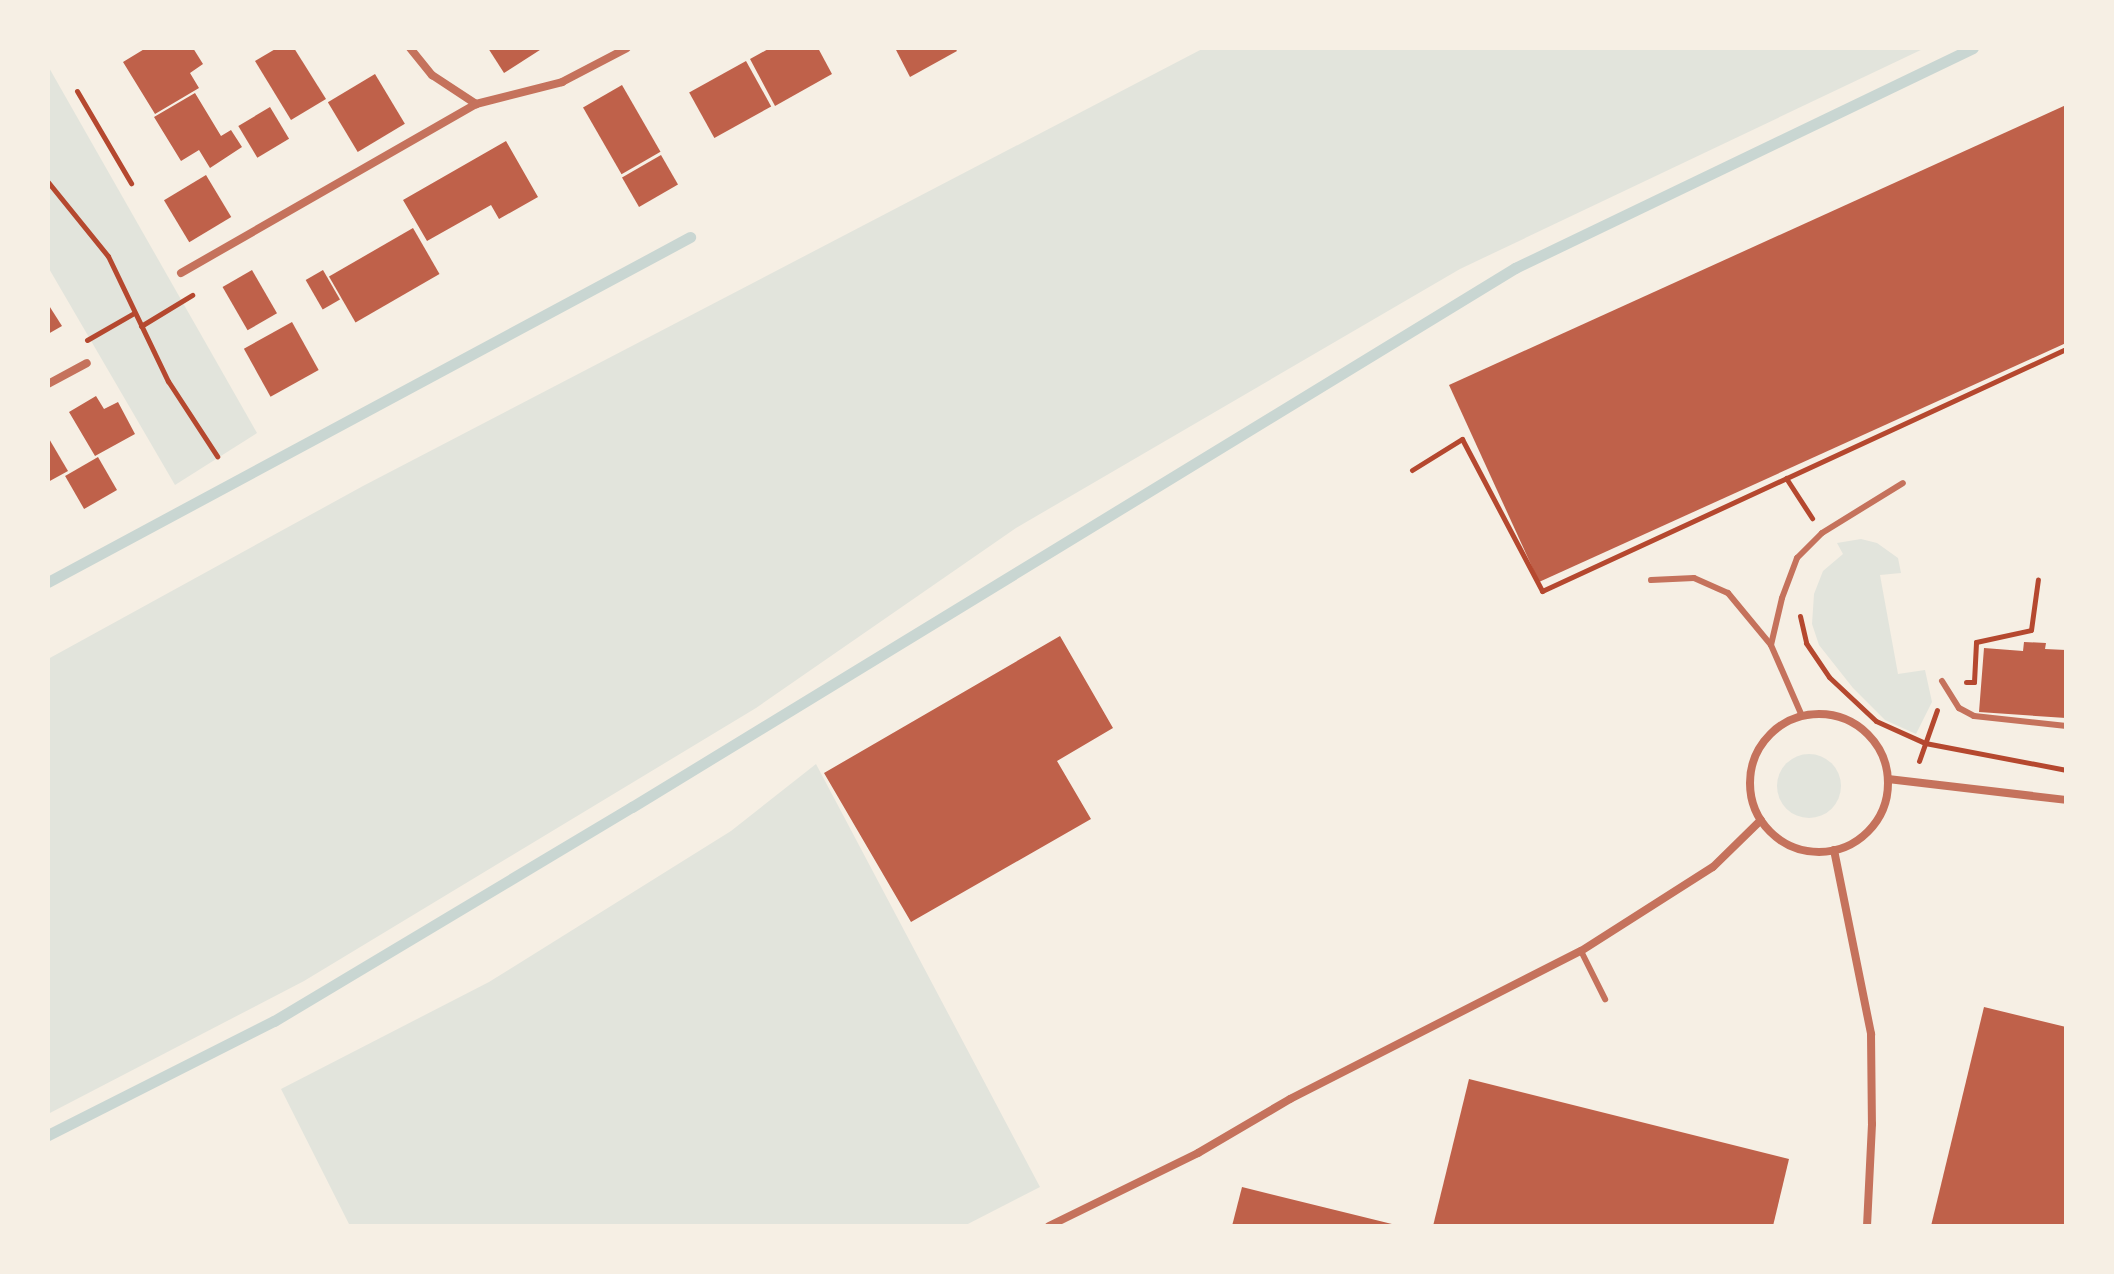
<!DOCTYPE html>
<html>
<head>
<meta charset="utf-8">
<style>
	body { margin:0 }
	#map { position:relative; width:2114px; height:1274px; overflow:hidden; background:#f6efe4; font-family:Manrope,sans-serif }
	div>[style] { position:absolute }
	.green>* { inset:0; background:#e2e4dc }
	.round { border-radius:50% }
	.stream>* { height:11px; margin:-5.5px; padding:0 5.5px; transform-origin:5.5px; border-radius:5.5px; background:#c9d6d2 }
	.building>* { inset:0; background:#bf614a; transform-origin:0 0 }
	.path>* { height:5px; margin:-2.5px; padding:0 2.5px; transform-origin:2.5px; border-radius:2.5px; background:#b5482f }
	.service>* { height:6px; margin:-3px; padding:0 3px; transform-origin:3px; border-radius:3px; background:#c5725c }
	.minor>* { height:8px; margin:-4px; padding:0 4px; transform-origin:4px; border-radius:4px; background:#c5725c }
	.minor>.ring { margin:-4px; padding:0; box-sizing:content-box; background:none; border:8px solid #c5725c; border-radius:50% }
	span { translate:-50% -50%; white-space:nowrap; text-align:center; line-height:1.15; -webkit-text-stroke:8px #f6efe4; paint-order:stroke }
	.frame { position:absolute; inset:0; border:50px solid #f6efe4; pointer-events:none }
</style>
</head>
<body>
<div id="map">
	<div class="green">
		<div style="clip-path:polygon(1204px 48px,1925px 48px,1460px 269px,1016px 528px,756px 708px,304px 981px,48px 1114px,48px 659px,363px 486px)"></div>
		<div style="clip-path:polygon(48px 66px,257px 433px,175px 485px,48px 267px)"></div>
		<div style="clip-path:polygon(1861px 539px,1877px 543px,1898px 558px,1901px 573px,1880px 575px,1898px 674px,1925px 670px,1932px 702px,1916px 734px,1885px 720px,1853px 688px,1819px 645px,1812px 624px,1814px 594px,1823px 571px,1843px 554px,1837px 543px)"></div>
		<div class="round" style="left:1777px;top:754px;width:64px;height:64px"></div>
		<div style="clip-path:polygon(816px 764px,1040px 1187px,964px 1226px,350px 1226px,281px 1089px,489px 982px,731px 831px)"></div>
	</div>
	<div class="stream">
		<div style="left:48px;top:582px;width:729px;rotate:-28.25deg"></div>
		<div style="left:48px;top:1135px;width:253px;rotate:-26.8deg"></div>
		<div style="left:274px;top:1021px;width:417px;rotate:-30.9deg"></div>
		<div style="left:632px;top:807px;width:1035px;rotate:-31.4deg"></div>
		<div style="left:1515px;top:268px;width:508px;rotate:-25.66deg"></div>
	</div>
	<div class="building">
		<div style="clip-path:polygon(146px 48px,193px 48px,203px 64px,190px 73px,199px 88px,155px 114px,123px 62px)"></div>
		<div style="clip-path:polygon(277px 48px,294px 48px,326px 99px,291px 120px,255px 61px)"></div>
		<div style="clip-path:polygon(488px 48px,543px 48px,504px 73px)"></div>
		<div style="clip-path:polygon(770px 48px,818px 48px,832px 74px,775px 106px,750px 59px)"></div>
		<div style="clip-path:polygon(895px 48px,955px 48px,957px 51px,910px 77px)"></div>
		<div style="left:746px;top:61px;width:52px;height:65px;rotate:61deg"></div>
		<div style="left:375px;top:74px;width:58px;height:55px;rotate:59deg"></div>
		<div style="left:622px;top:85px;width:77px;height:45px;rotate:60deg"></div>
		<div style="clip-path:polygon(195px 93px,221px 136px,231px 130px,242px 147px,210px 168px,199px 150px,181px 161px,154px 117px)"></div>
		<div style="clip-path:polygon(2066px 105px,2066px 343px,1539px 582px,1449px 385px)"></div>
		<div style="left:270px;top:107px;width:37px;height:37px;rotate:59deg"></div>
		<div style="clip-path:polygon(506px 141px,538px 197px,499px 219px,491px 205px,427px 241px,403px 200px)"></div>
		<div style="left:661px;top:155px;width:34px;height:45px;rotate:60deg"></div>
		<div style="left:206px;top:175px;width:49px;height:49px;rotate:59deg"></div>
		<div style="left:413px;top:228px;width:53px;height:97px;rotate:60deg"></div>
		<div style="left:252px;top:270px;width:50px;height:34px;rotate:60deg"></div>
		<div style="left:323px;top:270px;width:34px;height:20px;rotate:60deg"></div>
		<div style="clip-path:polygon(48px 304px,62px 326px,48px 334px)"></div>
		<div style="left:292px;top:322px;width:55px;height:55px;rotate:61deg"></div>
		<div style="clip-path:polygon(96px 396px,104px 409px,118px 402px,135px 434px,95px 456px,69px 412px)"></div>
		<div style="clip-path:polygon(48px 437px,68px 471px,48px 482px)"></div>
		<div style="left:98px;top:457px;width:38px;height:38px;rotate:60deg"></div>
		<div style="clip-path:polygon(1060px 636px,1113px 728px,1057px 761px,1091px 819px,911px 922px,824px 773px)"></div>
		<div style="clip-path:polygon(2024px 642px,2046px 643px,2045px 649px,2066px 650px,2066px 718px,1979px 712px,1984px 648px,2023px 651px)"></div>
		<div style="clip-path:polygon(1984px 1007px,2066px 1027px,2066px 1226px,1931px 1226px)"></div>
		<div style="clip-path:polygon(1469px 1079px,1789px 1159px,1773px 1226px,1433px 1226px)"></div>
		<div style="clip-path:polygon(1242px 1187px,1396px 1225px,1396px 1226px,1232px 1226px)"></div>
	</div>
	<div class="path">
		<div style="left:77px;top:91px;width:107px;rotate:59.6deg"></div>
		<div style="left:48px;top:182px;width:95px;rotate:51deg"></div>
		<div style="left:108px;top:256px;width:139px;rotate:64.4deg"></div>
		<div style="left:168px;top:381px;width:90px;rotate:56.8deg"></div>
		<div style="left:141px;top:326px;width:60px;rotate:-31.3deg"></div>
		<div style="left:87px;top:340px;width:54px;rotate:-29.9deg"></div>
		<div style="left:1412px;top:470px;width:59px;rotate:-31.8deg"></div>
		<div style="left:1462px;top:439px;width:172px;rotate:62.2deg"></div>
		<div style="left:1542px;top:591px;width:577px;rotate:-24.79deg"></div>
		<div style="left:1786px;top:478px;width:48px;rotate:57deg"></div>
		<div style="left:1800px;top:616px;width:28px;rotate:77deg"></div>
		<div style="left:1806px;top:643px;width:41px;rotate:55.9deg"></div>
		<div style="left:1829px;top:677px;width:64px;rotate:43.1deg"></div>
		<div style="left:1876px;top:721px;width:54px;rotate:24.2deg"></div>
		<div style="left:1925px;top:743px;width:144px;rotate:10.8deg"></div>
		<div style="left:1966px;top:682px;width:8px"></div>
		<div style="left:1974px;top:682px;width:40px;rotate:-87.1deg"></div>
		<div style="left:1976px;top:642px;width:56px;rotate:-12.3deg"></div>
		<div style="left:2031px;top:630px;width:51px;rotate:-82.2deg"></div>
		<div style="left:1919px;top:761px;width:54px;rotate:-70.6deg"></div>
	</div>
	<div class="service">
		<div style="left:1651px;top:580px;width:43px;rotate:-2.7deg"></div>
		<div style="left:1694px;top:578px;width:37px;rotate:24deg"></div>
		<div style="left:1728px;top:593px;width:67px;rotate:50.4deg"></div>
		<div style="left:1942px;top:681px;width:32px;rotate:58deg"></div>
		<div style="left:1959px;top:708px;width:17px;rotate:28deg"></div>
		<div style="left:1974px;top:716px;width:93px;rotate:6.2deg"></div>
		<div style="left:1802px;top:716px;width:77px;rotate:-113.6deg"></div>
		<div style="left:1771px;top:645px;width:48px;rotate:-76.8deg"></div>
		<div style="left:1782px;top:598px;width:43px;rotate:-69.4deg"></div>
		<div style="left:1797px;top:558px;width:35px;rotate:-45deg"></div>
		<div style="left:1822px;top:533px;width:95px;rotate:-31.7deg"></div>
		<div style="left:1581px;top:951px;width:54px;rotate:63.4deg"></div>
	</div>
	<div class="minor">
		<div style="left:410px;top:48px;width:35px;rotate:51deg"></div>
		<div style="left:432px;top:75px;width:53px;rotate:33.4deg"></div>
		<div style="left:476px;top:104px;width:89px;rotate:-14.3deg"></div>
		<div style="left:562px;top:82px;width:73px;rotate:-27.6deg"></div>
		<div style="left:181px;top:273px;width:340px;rotate:-29.8deg"></div>
		<div style="left:48px;top:384px;width:44px;rotate:-28.3deg"></div>
		<div class="ring" style="left:1750px;top:714px;width:130px;height:130px"></div>
		<div style="left:1888px;top:779px;width:179px;rotate:6.7deg"></div>
		<div style="left:1834px;top:850px;width:188px;rotate:78.6deg"></div>
		<div style="left:1871px;top:1034px;width:90px;rotate:89.4deg"></div>
		<div style="left:1872px;top:1124px;width:102px;rotate:92.8deg"></div>
		<div style="left:1049px;top:1226px;width:166px;rotate:-26.1deg"></div>
		<div style="left:1198px;top:1153px;width:107px;rotate:-30.4deg"></div>
		<div style="left:1290px;top:1099px;width:326px;rotate:-27deg"></div>
		<div style="left:1581px;top:951px;width:156px;rotate:-32.5deg"></div>
		<div style="left:1713px;top:867px;width:67px;rotate:-44.4deg"></div>
	</div>
	<div class="frame"></div>
</div>
</body>
</html>
